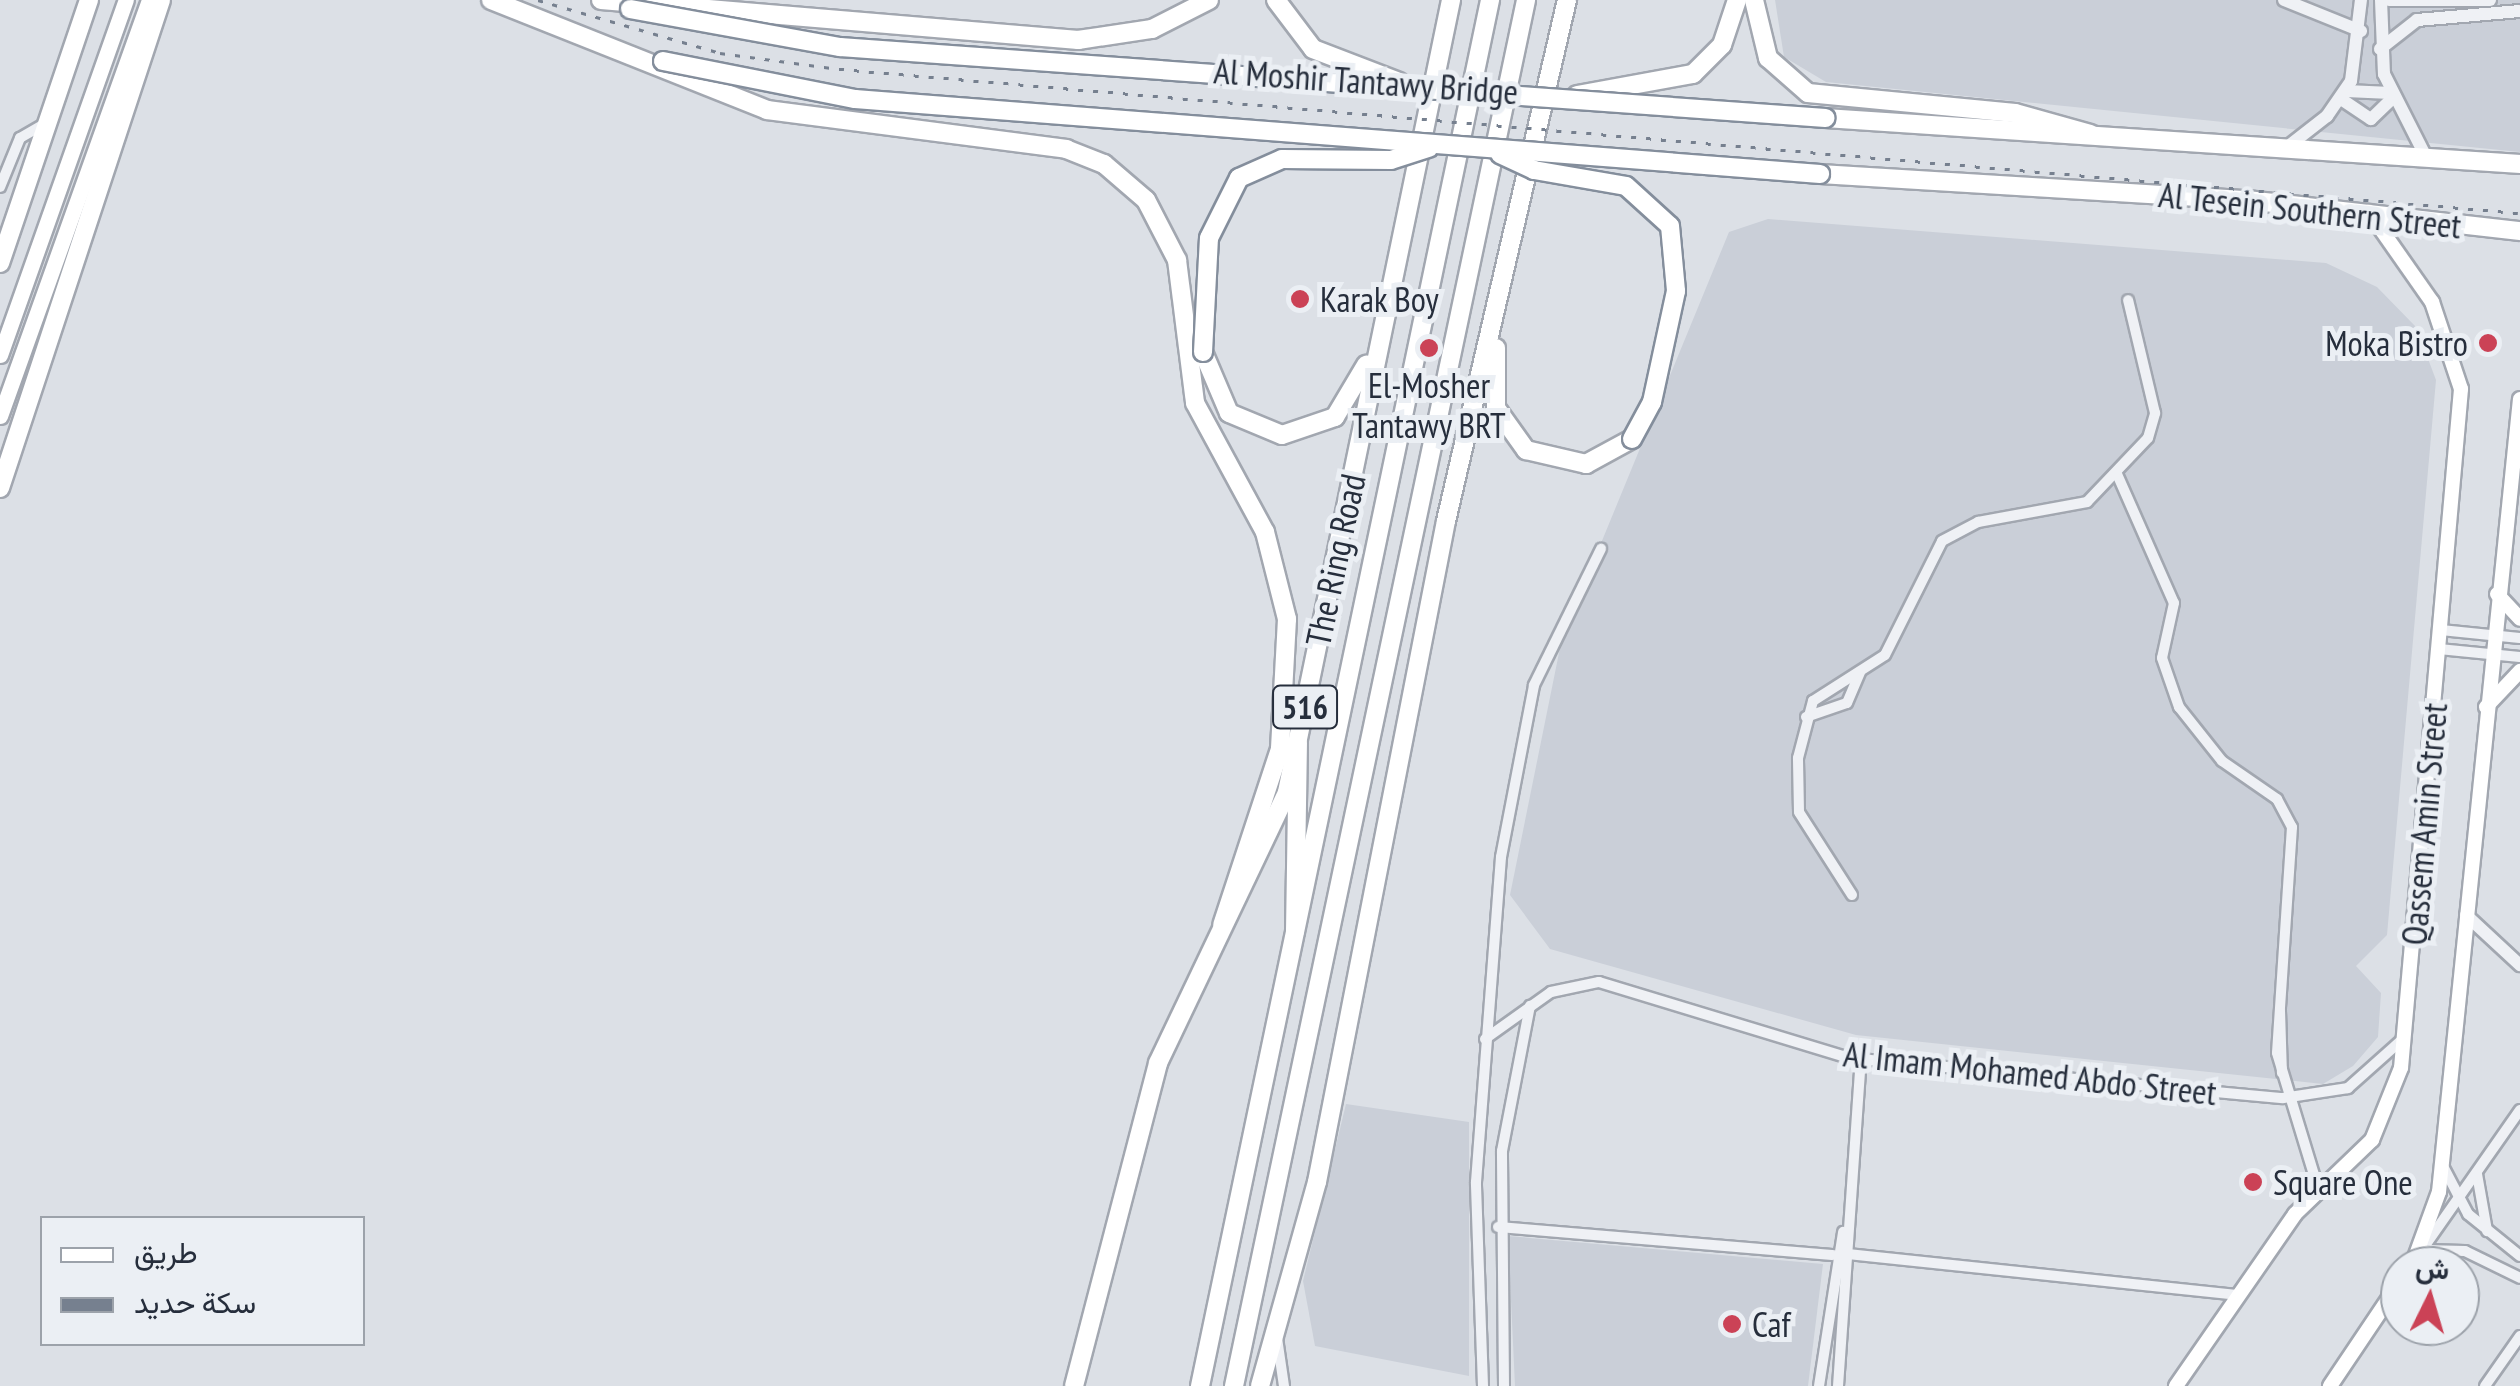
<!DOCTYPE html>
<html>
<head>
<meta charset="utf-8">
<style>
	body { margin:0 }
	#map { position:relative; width:2520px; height:1386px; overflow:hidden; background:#dce0e6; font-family:"PT Sans Narrow",Vazirmatn,sans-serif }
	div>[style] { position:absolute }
	.built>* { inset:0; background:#cacfd8 }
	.roads { filter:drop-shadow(2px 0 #a2a7b0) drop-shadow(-2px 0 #a2a7b0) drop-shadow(0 2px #a2a7b0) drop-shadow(0 -2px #a2a7b0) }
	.minor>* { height:10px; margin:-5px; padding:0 5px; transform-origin:5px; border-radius:5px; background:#eff1f5 }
	.tertiary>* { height:12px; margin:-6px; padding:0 6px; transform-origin:6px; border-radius:6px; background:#eff1f5 }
	.secondary>* { height:14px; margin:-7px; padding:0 7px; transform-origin:7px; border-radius:7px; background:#fff }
	.primary>* { height:15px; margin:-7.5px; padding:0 7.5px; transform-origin:7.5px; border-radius:7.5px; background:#fff }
	.trunk>* { height:18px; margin:-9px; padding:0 9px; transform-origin:9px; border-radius:9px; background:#fff }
	.motorway>* { height:18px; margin:-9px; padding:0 9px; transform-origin:9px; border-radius:9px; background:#fff }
	.rail>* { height:2.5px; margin-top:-1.25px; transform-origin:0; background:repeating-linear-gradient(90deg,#76808f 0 5px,transparent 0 15px) }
	.bridges { filter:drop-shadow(2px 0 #848e9c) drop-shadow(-2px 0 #848e9c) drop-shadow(0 2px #848e9c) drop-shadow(0 -2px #848e9c) }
	.trunk-bridge>* { height:18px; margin:-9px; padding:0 9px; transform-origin:9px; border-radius:9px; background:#fff }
	.dots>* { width:28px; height:28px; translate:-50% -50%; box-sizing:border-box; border:5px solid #ebeff4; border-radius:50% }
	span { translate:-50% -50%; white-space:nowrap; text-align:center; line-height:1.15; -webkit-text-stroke:10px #ebeff4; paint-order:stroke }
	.shield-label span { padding:2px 8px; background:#ebeff4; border:2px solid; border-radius:8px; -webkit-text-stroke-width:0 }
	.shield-label { font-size:32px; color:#262e3c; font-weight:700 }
	.street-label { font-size:35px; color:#262e3c }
	.poi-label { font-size:35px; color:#262e3c }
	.left { translate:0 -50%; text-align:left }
	.right { translate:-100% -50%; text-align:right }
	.legend { position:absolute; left:40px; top:1216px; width:325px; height:130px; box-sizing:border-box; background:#ebeff4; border:2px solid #9ca2aa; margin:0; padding:12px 18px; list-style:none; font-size:30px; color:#262e3c }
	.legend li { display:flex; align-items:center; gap:20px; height:50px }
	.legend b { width:50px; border:2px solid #9ca2aa }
	.north { position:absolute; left:2380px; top:1246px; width:100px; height:100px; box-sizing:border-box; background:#ebeff4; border:2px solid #9ca2aa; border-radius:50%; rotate:5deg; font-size:28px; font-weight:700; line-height:40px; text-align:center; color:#262e3c }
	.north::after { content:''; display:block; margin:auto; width:35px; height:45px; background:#cb4256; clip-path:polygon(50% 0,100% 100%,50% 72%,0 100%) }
</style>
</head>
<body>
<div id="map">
	<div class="built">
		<div style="clip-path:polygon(1775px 0,2520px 0,2520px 152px,1826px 82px,1784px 57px)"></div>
		<div style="clip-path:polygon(1768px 219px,2326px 263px,2377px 287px,2416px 327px,2436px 380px,2387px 935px,2356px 966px,2381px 993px,2378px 1037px,2353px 1066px,2323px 1084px,1856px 1035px,1550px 949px,1510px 895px,1562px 638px,1729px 232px)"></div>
		<div style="clip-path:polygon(1346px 1104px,1469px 1122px,1469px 1376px,1315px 1346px,1303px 1281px)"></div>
		<div style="clip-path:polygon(1508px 1236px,1823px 1264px,1808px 1386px,1515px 1386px)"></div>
	</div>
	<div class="roads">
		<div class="minor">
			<div style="left:0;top:187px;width:53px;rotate:-67.8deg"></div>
			<div style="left:20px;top:138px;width:30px;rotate:-30deg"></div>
			<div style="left:2117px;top:474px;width:141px;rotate:66.2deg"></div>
			<div style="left:2174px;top:603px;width:56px;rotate:102.3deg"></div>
			<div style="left:2162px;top:658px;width:52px;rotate:70.9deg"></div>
			<div style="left:2179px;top:707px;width:69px;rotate:51.5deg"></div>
			<div style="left:2222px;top:761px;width:67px;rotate:34.6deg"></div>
			<div style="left:2277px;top:799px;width:32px;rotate:62deg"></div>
			<div style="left:2292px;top:827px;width:226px;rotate:93.8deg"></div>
			<div style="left:2277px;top:1053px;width:144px;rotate:73.1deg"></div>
			<div style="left:2441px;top:630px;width:79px;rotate:5.8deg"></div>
			<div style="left:2439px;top:649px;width:81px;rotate:5.6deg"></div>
			<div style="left:1806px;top:717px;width:43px;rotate:-18.9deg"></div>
			<div style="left:1847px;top:703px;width:34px;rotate:-67deg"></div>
			<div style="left:1852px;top:895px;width:98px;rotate:-122.6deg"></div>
			<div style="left:1799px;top:812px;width:54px;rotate:-91.1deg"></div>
			<div style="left:1798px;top:758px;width:59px;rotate:-75.3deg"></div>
			<div style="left:1813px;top:701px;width:85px;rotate:-32.6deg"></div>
			<div style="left:1885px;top:655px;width:127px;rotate:-63.4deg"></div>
			<div style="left:1942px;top:541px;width:41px;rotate:-27.8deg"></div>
			<div style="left:1978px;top:522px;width:111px;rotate:-10.4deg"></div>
			<div style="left:2087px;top:502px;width:88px;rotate:-46.4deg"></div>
			<div style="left:2148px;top:438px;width:26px;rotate:-74deg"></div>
			<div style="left:2155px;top:413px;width:116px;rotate:-103.4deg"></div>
			<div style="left:2280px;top:1011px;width:62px;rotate:88.2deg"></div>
			<div style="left:1485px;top:1039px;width:81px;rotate:-35.5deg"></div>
			<div style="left:1551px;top:992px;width:49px;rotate:-11.8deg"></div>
			<div style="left:1599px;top:982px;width:261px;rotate:16.9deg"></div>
			<div style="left:1849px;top:1058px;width:436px;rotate:5.3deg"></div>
			<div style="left:2283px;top:1098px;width:66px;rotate:-8.7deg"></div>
			<div style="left:2348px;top:1088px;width:75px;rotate:-41.8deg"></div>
			<div style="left:2444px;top:1168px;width:52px;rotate:62.4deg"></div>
			<div style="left:2468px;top:1214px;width:67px;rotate:38.9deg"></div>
			<div style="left:2477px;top:1174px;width:58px;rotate:80deg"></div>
			<div style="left:1498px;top:1227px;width:336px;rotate:4.8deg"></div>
			<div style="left:2422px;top:1250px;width:171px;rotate:-55deg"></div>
			<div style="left:2423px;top:1250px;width:42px;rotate:1.4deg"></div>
			<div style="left:2465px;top:1251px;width:61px;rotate:26.1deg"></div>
			<div style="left:1848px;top:1254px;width:393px;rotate:6deg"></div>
			<div style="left:1277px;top:1338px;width:49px;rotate:81.7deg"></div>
			<div style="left:1483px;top:1386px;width:204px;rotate:-92deg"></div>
			<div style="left:1476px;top:1182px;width:326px;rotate:-85.6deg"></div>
			<div style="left:1501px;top:857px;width:175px;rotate:-79.1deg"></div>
			<div style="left:1534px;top:685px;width:152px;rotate:-63.8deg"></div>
			<div style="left:1504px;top:1386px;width:235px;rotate:-90.5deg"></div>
			<div style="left:1502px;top:1151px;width:148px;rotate:-79.1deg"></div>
			<div style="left:1819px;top:1386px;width:156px;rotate:-81.1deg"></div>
			<div style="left:1838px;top:1386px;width:327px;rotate:-86deg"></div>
			<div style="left:2485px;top:1386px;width:61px;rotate:-55deg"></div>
		</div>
		<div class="tertiary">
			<div style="left:2284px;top:0;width:83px;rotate:21.9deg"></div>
			<div style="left:2381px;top:0;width:74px;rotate:87.7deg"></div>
			<div style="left:2384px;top:74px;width:95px;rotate:63.2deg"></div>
			<div style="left:2389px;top:0;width:101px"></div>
			<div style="left:2380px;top:49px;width:47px;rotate:-38.1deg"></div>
			<div style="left:2417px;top:20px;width:103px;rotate:-5deg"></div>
			<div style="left:2346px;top:91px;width:45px;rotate:2.5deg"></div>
			<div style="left:2341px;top:99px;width:36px;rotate:34deg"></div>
			<div style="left:2371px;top:119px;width:30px;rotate:-44deg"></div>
			<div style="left:2286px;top:148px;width:52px;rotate:-38deg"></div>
			<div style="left:2327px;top:116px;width:42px;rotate:-55.6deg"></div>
			<div style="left:2351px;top:81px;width:82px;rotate:-83deg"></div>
			<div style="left:2466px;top:915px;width:74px;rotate:42.8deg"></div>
		</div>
		<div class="secondary">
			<div style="left:2497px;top:594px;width:34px;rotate:47deg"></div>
			<div style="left:2486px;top:707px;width:50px;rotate:-46.6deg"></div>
			<div style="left:2412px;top:1266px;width:79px;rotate:-70deg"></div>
			<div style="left:2439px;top:1192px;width:797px;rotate:-84.17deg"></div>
			<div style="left:2176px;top:1386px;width:209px;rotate:-55.3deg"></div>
			<div style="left:2295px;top:1214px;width:107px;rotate:-43.9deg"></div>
			<div style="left:2372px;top:1140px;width:78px;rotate:-68.1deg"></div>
			<div style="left:2401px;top:1068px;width:682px;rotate:-84.95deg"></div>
			<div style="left:2461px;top:389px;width:92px;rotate:-108.4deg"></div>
			<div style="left:2432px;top:302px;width:110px;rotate:-125deg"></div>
			<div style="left:2330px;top:1386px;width:125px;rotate:-56.1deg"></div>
		</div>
		<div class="primary">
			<div style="left:0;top:355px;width:377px;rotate:-70.5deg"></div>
			<div style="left:0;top:416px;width:442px;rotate:-70.3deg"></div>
		</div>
		<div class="trunk">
			<div style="left:491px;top:0;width:297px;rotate:21.7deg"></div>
			<div style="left:767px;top:110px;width:302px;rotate:7.4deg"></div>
			<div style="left:1066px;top:149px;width:41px;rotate:21.5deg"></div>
			<div style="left:1104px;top:164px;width:55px;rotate:40.6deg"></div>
			<div style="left:1146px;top:200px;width:68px;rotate:62.7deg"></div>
			<div style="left:1177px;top:260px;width:144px;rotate:82.8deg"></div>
			<div style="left:1195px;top:403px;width:147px;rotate:61.5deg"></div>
			<div style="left:1265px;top:532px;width:90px;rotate:75.8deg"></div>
			<div style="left:1287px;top:619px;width:130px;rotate:93.1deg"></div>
			<div style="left:1280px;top:749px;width:185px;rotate:108.2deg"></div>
			<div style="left:601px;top:0;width:479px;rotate:4.8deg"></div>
			<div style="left:1078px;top:40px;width:75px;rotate:-8.5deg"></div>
			<div style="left:1152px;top:29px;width:64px;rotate:-27deg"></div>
			<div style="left:1276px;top:0;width:61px;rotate:52.9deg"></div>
			<div style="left:1313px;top:49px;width:92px;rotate:21deg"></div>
			<div style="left:1754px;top:0;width:60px;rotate:76.4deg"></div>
			<div style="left:1768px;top:58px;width:53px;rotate:41.2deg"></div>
			<div style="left:1808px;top:93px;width:208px;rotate:5.5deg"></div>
			<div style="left:2015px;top:113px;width:78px;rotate:15.6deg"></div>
			<div style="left:1577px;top:95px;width:118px;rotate:-10.3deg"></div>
			<div style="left:1693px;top:74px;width:41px;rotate:-45deg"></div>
			<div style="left:1722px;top:45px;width:47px;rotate:-71.6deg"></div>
			<div style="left:1825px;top:118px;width:697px;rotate:3.79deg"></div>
			<div style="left:1820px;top:174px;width:428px;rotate:3.5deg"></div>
			<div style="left:2247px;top:200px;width:275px;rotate:6.5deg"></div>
			<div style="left:0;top:263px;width:278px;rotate:-71.3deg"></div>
			<div style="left:1496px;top:348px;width:60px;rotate:90deg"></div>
			<div style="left:1496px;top:408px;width:52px;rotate:54.5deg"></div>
			<div style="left:1526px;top:450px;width:62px;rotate:13.1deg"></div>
			<div style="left:1586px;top:464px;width:52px;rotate:-28.5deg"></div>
			<div style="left:1203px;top:352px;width:66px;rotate:66.9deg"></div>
			<div style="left:1229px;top:413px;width:57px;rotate:22.5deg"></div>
			<div style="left:1282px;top:435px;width:56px;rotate:-18.8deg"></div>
			<div style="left:1335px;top:417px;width:61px;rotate:-59.2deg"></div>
			<div style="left:0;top:488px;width:514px;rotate:-71.74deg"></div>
			<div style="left:1074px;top:1386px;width:334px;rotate:-75.4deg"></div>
			<div style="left:1158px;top:1063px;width:300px;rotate:-64.5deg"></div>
			<div style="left:1287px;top:792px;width:809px;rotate:-78.3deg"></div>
			<div style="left:1260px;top:1386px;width:212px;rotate:-74.4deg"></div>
			<div style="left:1317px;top:1182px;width:673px;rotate:-78.96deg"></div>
			<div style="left:1446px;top:521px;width:535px;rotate:-76.93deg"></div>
		</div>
		<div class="motorway">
			<div style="left:1295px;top:931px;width:188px;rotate:-89.1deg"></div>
			<div style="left:1200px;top:1386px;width:1416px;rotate:-78.18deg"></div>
			<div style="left:1234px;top:1386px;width:1416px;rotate:-78.1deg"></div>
		</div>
	</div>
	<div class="rail">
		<div style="left:538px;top:0;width:190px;rotate:16.2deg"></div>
		<div style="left:720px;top:53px;width:120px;rotate:7.7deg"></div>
		<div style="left:839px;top:69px;width:1687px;rotate:4.9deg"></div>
	</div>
	<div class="bridges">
		<div class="trunk-bridge">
			<div style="left:630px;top:9px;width:213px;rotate:10.3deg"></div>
			<div style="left:840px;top:47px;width:988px;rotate:4.12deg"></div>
			<div style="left:663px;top:61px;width:196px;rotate:11.2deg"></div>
			<div style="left:855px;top:99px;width:968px;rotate:4.44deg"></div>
			<div style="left:1500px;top:154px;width:38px;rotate:25deg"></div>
			<div style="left:1534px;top:170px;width:93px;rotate:9.9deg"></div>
			<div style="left:1626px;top:186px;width:59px;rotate:42.3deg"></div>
			<div style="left:1670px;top:226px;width:65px;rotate:84.7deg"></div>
			<div style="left:1676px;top:291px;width:114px;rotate:102.2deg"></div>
			<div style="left:1652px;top:402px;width:42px;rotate:118.4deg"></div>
			<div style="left:1203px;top:352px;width:114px;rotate:-87deg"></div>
			<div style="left:1209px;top:238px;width:67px;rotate:-63.4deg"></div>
			<div style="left:1239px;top:178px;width:47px;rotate:-23.8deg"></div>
			<div style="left:1282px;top:159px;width:109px;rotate:0.5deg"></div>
			<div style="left:1391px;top:160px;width:40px;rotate:-18deg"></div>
		</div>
	</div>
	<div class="dots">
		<div style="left:1300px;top:299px;background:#cb4256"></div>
		<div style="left:2488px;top:343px;background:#cb4256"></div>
		<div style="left:1429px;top:348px;background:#cb4256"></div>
		<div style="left:2253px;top:1182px;background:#cb4256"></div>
		<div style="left:1732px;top:1324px;background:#cb4256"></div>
	</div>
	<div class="shield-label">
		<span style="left:1305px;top:707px">516</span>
	</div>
	<div class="street-label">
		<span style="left:1366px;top:81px;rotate:4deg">Al Moshir Tantawy Bridge</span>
		<span style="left:2310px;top:210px;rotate:6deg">Al Tesein Southern Street</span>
		<span style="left:1335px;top:560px;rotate:-78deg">The Ring Road</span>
		<span style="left:2424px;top:824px;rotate:-85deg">Qassem Amin Street</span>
		<span style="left:2030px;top:1073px;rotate:6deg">Al Imam Mohamed Abdo Street</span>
	</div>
	<div class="poi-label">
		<span class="left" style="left:1320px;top:299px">Karak Boy</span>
		<span class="right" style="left:2468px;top:343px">Moka Bistro</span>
		<span style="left:1429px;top:405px">El-Mosher<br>Tantawy BRT</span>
		<span class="left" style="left:2273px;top:1182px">Square One</span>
		<span class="left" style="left:1752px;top:1324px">Caf</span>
	</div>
	<ul class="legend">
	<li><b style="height:12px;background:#fff"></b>طريق</li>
	<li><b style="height:12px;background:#76808f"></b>سكة حديد</li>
	</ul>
	<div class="north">ش</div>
</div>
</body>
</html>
